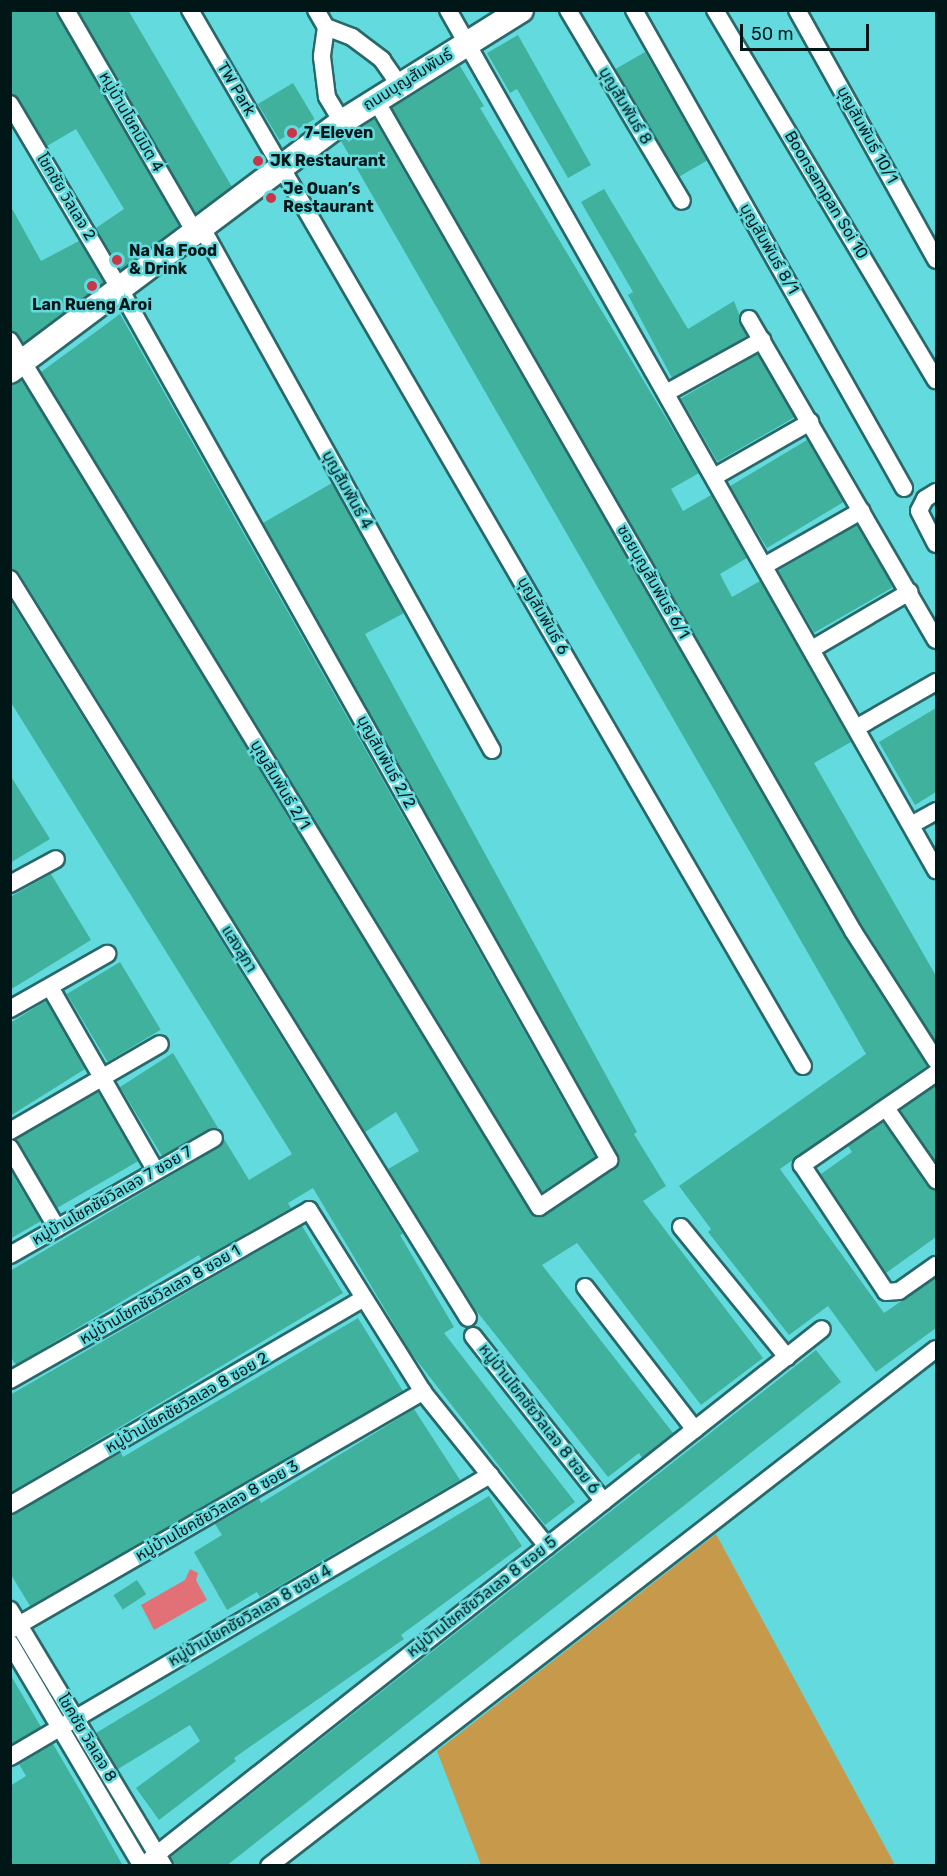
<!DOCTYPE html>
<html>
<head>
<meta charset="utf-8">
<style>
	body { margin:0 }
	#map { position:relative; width:947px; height:1876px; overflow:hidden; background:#63dade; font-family:Rubik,"Noto Sans Thai",sans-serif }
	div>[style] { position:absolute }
	.green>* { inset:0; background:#c7994b }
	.water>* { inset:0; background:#e17177 }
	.building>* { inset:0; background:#40b19c; transform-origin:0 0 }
	.roads { filter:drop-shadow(2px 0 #29686a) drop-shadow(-2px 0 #29686a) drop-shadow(0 2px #29686a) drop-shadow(0 -2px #29686a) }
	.street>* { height:16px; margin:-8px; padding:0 8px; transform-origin:8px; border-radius:8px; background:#fff }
	.secondary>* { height:24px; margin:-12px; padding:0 12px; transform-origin:12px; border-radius:12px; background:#fff }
	.dots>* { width:16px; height:16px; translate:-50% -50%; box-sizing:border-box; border:3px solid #63dade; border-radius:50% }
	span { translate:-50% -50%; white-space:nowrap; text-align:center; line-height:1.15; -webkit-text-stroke:5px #63dade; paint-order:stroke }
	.street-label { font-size:16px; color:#001617 }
	.poi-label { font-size:16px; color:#001617; font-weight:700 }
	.left { translate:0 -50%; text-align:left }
	.frame { position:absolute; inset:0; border:12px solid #001617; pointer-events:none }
	.scale { position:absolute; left:740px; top:24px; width:129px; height:27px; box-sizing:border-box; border:3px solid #001617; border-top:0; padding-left:8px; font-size:18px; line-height:21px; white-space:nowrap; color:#001617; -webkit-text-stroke:4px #63dade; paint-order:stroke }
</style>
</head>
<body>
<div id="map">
	<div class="green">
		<div style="clip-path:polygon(716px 1534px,895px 1865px,481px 1865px,437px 1751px)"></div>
	</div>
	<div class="water">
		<div style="clip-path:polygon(190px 1569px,198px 1573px,196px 1580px,207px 1600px,154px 1630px,141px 1605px,185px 1580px)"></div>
	</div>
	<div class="building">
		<div style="clip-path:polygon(10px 10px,56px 10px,179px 226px,121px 270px,96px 228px,124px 209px,76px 129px,47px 146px,19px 99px,10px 93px)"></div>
		<div style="clip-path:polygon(78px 10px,128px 10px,232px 187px,196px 214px)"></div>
		<div style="clip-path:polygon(518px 35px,591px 165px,568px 178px,517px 89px,510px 93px,487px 53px)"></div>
		<div style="left:645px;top:52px;width:125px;height:34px;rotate:60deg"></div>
		<div style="clip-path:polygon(460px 66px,484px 106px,480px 108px,699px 473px,671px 489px,683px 511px,711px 495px,747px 558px,720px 574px,732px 597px,760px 581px,851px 742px,814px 763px,936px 976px,936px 1042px,862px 926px,392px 108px)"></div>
		<div style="left:293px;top:83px;width:42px;height:41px;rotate:59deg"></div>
		<div style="clip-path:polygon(374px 119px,844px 936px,927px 1066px,780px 1169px,884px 1313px,936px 1277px,936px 1328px,876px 1372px,828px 1306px,789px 1335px,708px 1232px,711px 1229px,679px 1186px,866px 1054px,341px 141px)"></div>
		<div style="clip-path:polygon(604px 189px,688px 329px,734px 301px,747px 336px,672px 378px,628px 295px,633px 292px,581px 202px)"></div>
		<div style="clip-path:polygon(10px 205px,41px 261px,79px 241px,104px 283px,24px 343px,10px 331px)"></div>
		<div style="clip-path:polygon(120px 314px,595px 1157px,542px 1192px,41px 372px)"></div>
		<div style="left:758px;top:354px;width:73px;height:89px;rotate:60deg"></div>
		<div style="clip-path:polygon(22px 380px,530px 1212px,540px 1217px,615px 1169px,618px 1155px,263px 523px,332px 483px,404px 613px,365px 634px,637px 1132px,634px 1134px,666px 1186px,643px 1201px,763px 1358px,701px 1405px,577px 1243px,542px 1265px,673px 1433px,642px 1458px,639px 1453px,608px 1477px,475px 1309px,388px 1169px,419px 1151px,396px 1112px,365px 1132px,19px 573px,10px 569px,10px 385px)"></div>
		<div style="left:807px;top:440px;width:72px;height:90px;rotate:59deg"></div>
		<div style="left:857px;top:525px;width:72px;height:91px;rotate:60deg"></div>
		<div style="clip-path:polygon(10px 600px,403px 1234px,400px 1235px,454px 1327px,444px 1333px,575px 1502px,545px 1525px,411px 1353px,313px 1188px,288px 1203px,291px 1208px,201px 1259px,199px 1255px,16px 1365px,10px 1356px,10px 1271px,219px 1147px,224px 1139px,249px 1180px,292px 1154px,10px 701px)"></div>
		<div style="clip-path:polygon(936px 708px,936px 792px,915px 805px,879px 742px)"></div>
		<div style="clip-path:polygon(10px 775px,50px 839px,10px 863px)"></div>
		<div style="clip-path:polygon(51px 874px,91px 940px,10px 990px,10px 897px)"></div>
		<div style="left:120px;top:962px;width:79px;height:62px;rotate:59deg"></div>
		<div style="clip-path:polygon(46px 1001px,85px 1069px,10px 1116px,10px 1023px)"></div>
		<div style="clip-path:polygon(173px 1053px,218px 1128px,209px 1129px,162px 1156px,120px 1087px)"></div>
		<div style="clip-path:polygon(936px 1085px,936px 1162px,900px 1110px)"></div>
		<div style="left:98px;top:1092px;width:80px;height:94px;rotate:60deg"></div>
		<div style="clip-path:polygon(883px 1122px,927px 1186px,936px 1190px,936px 1237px,886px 1273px,821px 1174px,852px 1152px,848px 1146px)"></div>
		<div style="clip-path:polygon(10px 1170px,41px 1221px,10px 1239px)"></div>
		<div style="clip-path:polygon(302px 1226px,343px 1293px,10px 1493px,10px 1395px)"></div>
		<div style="clip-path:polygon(358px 1318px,403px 1391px,30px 1606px,10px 1573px,10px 1515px,121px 1453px,123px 1457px)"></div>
		<div style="clip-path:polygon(816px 1350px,841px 1382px,226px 1866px,176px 1866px,171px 1857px)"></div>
		<div style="clip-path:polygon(414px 1409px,460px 1480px,260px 1597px,257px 1592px,227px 1610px,194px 1552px,222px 1535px,215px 1524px,259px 1499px,261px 1503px)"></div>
		<div style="clip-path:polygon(489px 1496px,522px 1546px,401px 1635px,404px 1639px,234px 1758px,236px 1761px,159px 1820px,136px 1788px,200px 1741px,190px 1725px,118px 1769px,96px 1733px)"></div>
		<div style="left:137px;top:1580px;width:17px;height:28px;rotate:57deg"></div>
		<div style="clip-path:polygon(10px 1674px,41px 1727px,10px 1745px)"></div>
		<div style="clip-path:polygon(53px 1744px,91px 1809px,123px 1866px,10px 1866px,10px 1786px,26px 1776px,19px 1764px)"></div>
	</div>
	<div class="roads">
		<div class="street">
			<div style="left:66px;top:10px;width:259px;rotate:59.9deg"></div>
			<div style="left:190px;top:10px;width:1221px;rotate:59.87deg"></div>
			<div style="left:316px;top:10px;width:20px;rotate:60deg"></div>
			<div style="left:326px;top:27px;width:28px;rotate:21deg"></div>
			<div style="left:352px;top:37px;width:38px;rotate:37deg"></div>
			<div style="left:382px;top:60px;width:29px;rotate:55deg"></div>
			<div style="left:448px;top:10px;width:989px;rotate:60.43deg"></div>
			<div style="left:568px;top:10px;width:222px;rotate:59.2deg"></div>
			<div style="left:634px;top:10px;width:549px;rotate:60.54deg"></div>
			<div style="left:715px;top:10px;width:431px;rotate:59.2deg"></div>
			<div style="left:797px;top:10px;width:286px;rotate:60.9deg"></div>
			<div style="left:326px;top:27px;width:30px;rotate:98deg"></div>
			<div style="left:322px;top:57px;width:40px;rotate:82.9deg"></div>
			<div style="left:327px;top:97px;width:29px;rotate:59deg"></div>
			<div style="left:375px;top:99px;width:960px;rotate:60.12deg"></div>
			<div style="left:853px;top:931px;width:154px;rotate:57.4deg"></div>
			<div style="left:10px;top:104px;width:217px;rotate:59.3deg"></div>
			<div style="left:121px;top:291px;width:997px;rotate:60.68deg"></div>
			<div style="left:609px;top:1160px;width:84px;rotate:146.1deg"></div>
			<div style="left:539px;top:1207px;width:1015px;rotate:-121.42deg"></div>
			<div style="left:203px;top:230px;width:595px;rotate:60.94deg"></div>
			<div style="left:749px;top:319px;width:371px;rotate:59.8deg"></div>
			<div style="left:666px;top:393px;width:110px;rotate:-28.9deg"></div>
			<div style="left:714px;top:477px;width:111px;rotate:-29.8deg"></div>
			<div style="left:936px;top:492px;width:13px;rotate:148deg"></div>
			<div style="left:925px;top:499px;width:13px;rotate:117deg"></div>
			<div style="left:919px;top:511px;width:37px;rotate:63deg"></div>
			<div style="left:764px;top:566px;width:112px;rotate:-29.6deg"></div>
			<div style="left:10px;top:579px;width:869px;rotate:58.21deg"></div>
			<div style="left:812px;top:649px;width:113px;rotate:-30.4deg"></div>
			<div style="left:856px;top:728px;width:92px;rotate:-29.9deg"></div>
			<div style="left:911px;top:825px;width:29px;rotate:-29deg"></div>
			<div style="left:10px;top:884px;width:52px;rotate:-28.5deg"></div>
			<div style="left:50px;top:987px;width:212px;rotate:60.1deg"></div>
			<div style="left:10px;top:1009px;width:112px;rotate:-29.6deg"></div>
			<div style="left:936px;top:1073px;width:163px;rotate:145.5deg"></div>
			<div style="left:802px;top:1165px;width:152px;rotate:56.5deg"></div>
			<div style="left:886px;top:1292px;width:13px;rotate:-4deg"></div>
			<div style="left:899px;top:1291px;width:45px;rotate:-35.1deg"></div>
			<div style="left:886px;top:1108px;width:88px;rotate:55.2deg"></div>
			<div style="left:10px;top:1131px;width:173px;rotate:-30.1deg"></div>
			<div style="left:10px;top:1148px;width:93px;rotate:59.6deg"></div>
			<div style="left:681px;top:1227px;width:168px;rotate:50.8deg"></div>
			<div style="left:10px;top:1255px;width:235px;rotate:-29.8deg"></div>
			<div style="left:585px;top:1287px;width:180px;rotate:52.4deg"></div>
			<div style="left:473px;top:1336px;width:211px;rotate:51.7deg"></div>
			<div style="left:10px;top:1380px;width:344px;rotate:-29.6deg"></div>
			<div style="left:309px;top:1210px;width:215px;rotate:57.9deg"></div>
			<div style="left:423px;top:1392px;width:198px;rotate:51.2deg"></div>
			<div style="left:10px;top:1505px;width:409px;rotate:-30.3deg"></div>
			<div style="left:10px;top:1610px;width:299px;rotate:59deg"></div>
			<div style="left:10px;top:1630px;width:477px;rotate:-30deg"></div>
			<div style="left:10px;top:1643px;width:259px;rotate:59.4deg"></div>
			<div style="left:10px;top:1757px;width:557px;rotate:-30.43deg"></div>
			<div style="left:142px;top:1866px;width:866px;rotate:-38.3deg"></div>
			<div style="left:269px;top:1866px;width:844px;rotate:-37.78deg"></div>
		</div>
		<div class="secondary">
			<div style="left:10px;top:371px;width:415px;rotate:-36.9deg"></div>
			<div style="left:342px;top:122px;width:211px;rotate:-32deg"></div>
		</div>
	</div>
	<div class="dots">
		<div style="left:292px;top:133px;background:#c73649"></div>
		<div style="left:258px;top:161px;background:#c73649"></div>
		<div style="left:271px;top:198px;background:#c73649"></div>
		<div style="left:117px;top:260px;background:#c73649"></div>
		<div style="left:92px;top:286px;background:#c73649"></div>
	</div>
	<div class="street-label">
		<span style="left:408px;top:80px;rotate:-32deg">ถนนบุญสัมพันธ์</span>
		<span style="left:236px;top:89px;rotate:59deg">TW Park</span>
		<span style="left:625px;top:106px;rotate:59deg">บุญสัมพันธ์ 8</span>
		<span style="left:131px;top:122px;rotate:60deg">หมู่บ้านโชคนิมิต 4</span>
		<span style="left:867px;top:135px;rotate:61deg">บุญสัมพันธ์ 10/1</span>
		<span style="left:826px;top:195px;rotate:59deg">Boonsampan Soi 10</span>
		<span style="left:66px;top:197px;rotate:59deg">โชคชัย วิลเลจ 2</span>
		<span style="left:769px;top:249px;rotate:60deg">บุญสัมพันธ์ 8/1</span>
		<span style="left:347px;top:490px;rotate:61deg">บุญสัมพันธ์ 4</span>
		<span style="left:653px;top:582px;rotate:60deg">ซอยบุญสัมพันธ์ 6/1</span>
		<span style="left:543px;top:616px;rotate:60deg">บุญสัมพันธ์ 6</span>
		<span style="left:386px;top:762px;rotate:61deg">บุญสัมพันธ์ 2/2</span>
		<span style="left:280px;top:785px;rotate:59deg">บุญสัมพันธ์ 2/1</span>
		<span style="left:239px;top:949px;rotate:58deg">แสงสุภา</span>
		<span style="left:112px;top:1196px;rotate:-30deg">หมู่บ้านโชคชัยวิลเลจ 7 ซอย 7</span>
		<span style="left:160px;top:1295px;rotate:-30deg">หมู่บ้านโชคชัยวิลเลจ 8 ซอย 1</span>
		<span style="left:187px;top:1403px;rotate:-30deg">หมู่บ้านโชคชัยวิลเลจ 8 ซอย 2</span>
		<span style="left:539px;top:1419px;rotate:52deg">หมู่บ้านโชคชัยวิลเลจ 8 ซอย 6</span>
		<span style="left:217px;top:1511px;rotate:-30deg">หมู่บ้านโชคชัยวิลเลจ 8 ซอย 3</span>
		<span style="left:482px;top:1597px;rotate:-38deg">หมู่บ้านโชคชัยวิลเลจ 8 ซอย 5</span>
		<span style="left:250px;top:1616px;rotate:-30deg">หมู่บ้านโชคชัยวิลเลจ 8 ซอย 4</span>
		<span style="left:87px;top:1738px;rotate:59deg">โชคชัย วิลเลจ 8</span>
	</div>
	<div class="poi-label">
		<span class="left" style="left:304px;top:133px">7-Eleven</span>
		<span class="left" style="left:270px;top:161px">JK Restaurant</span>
		<span class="left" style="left:283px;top:198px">Je Ouan’s<br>Restaurant</span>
		<span class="left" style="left:129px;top:260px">Na Na Food<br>&amp; Drink</span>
		<span style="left:92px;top:305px">Lan Rueng Aroi</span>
	</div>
	<div class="frame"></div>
	<div class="scale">50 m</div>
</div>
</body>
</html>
